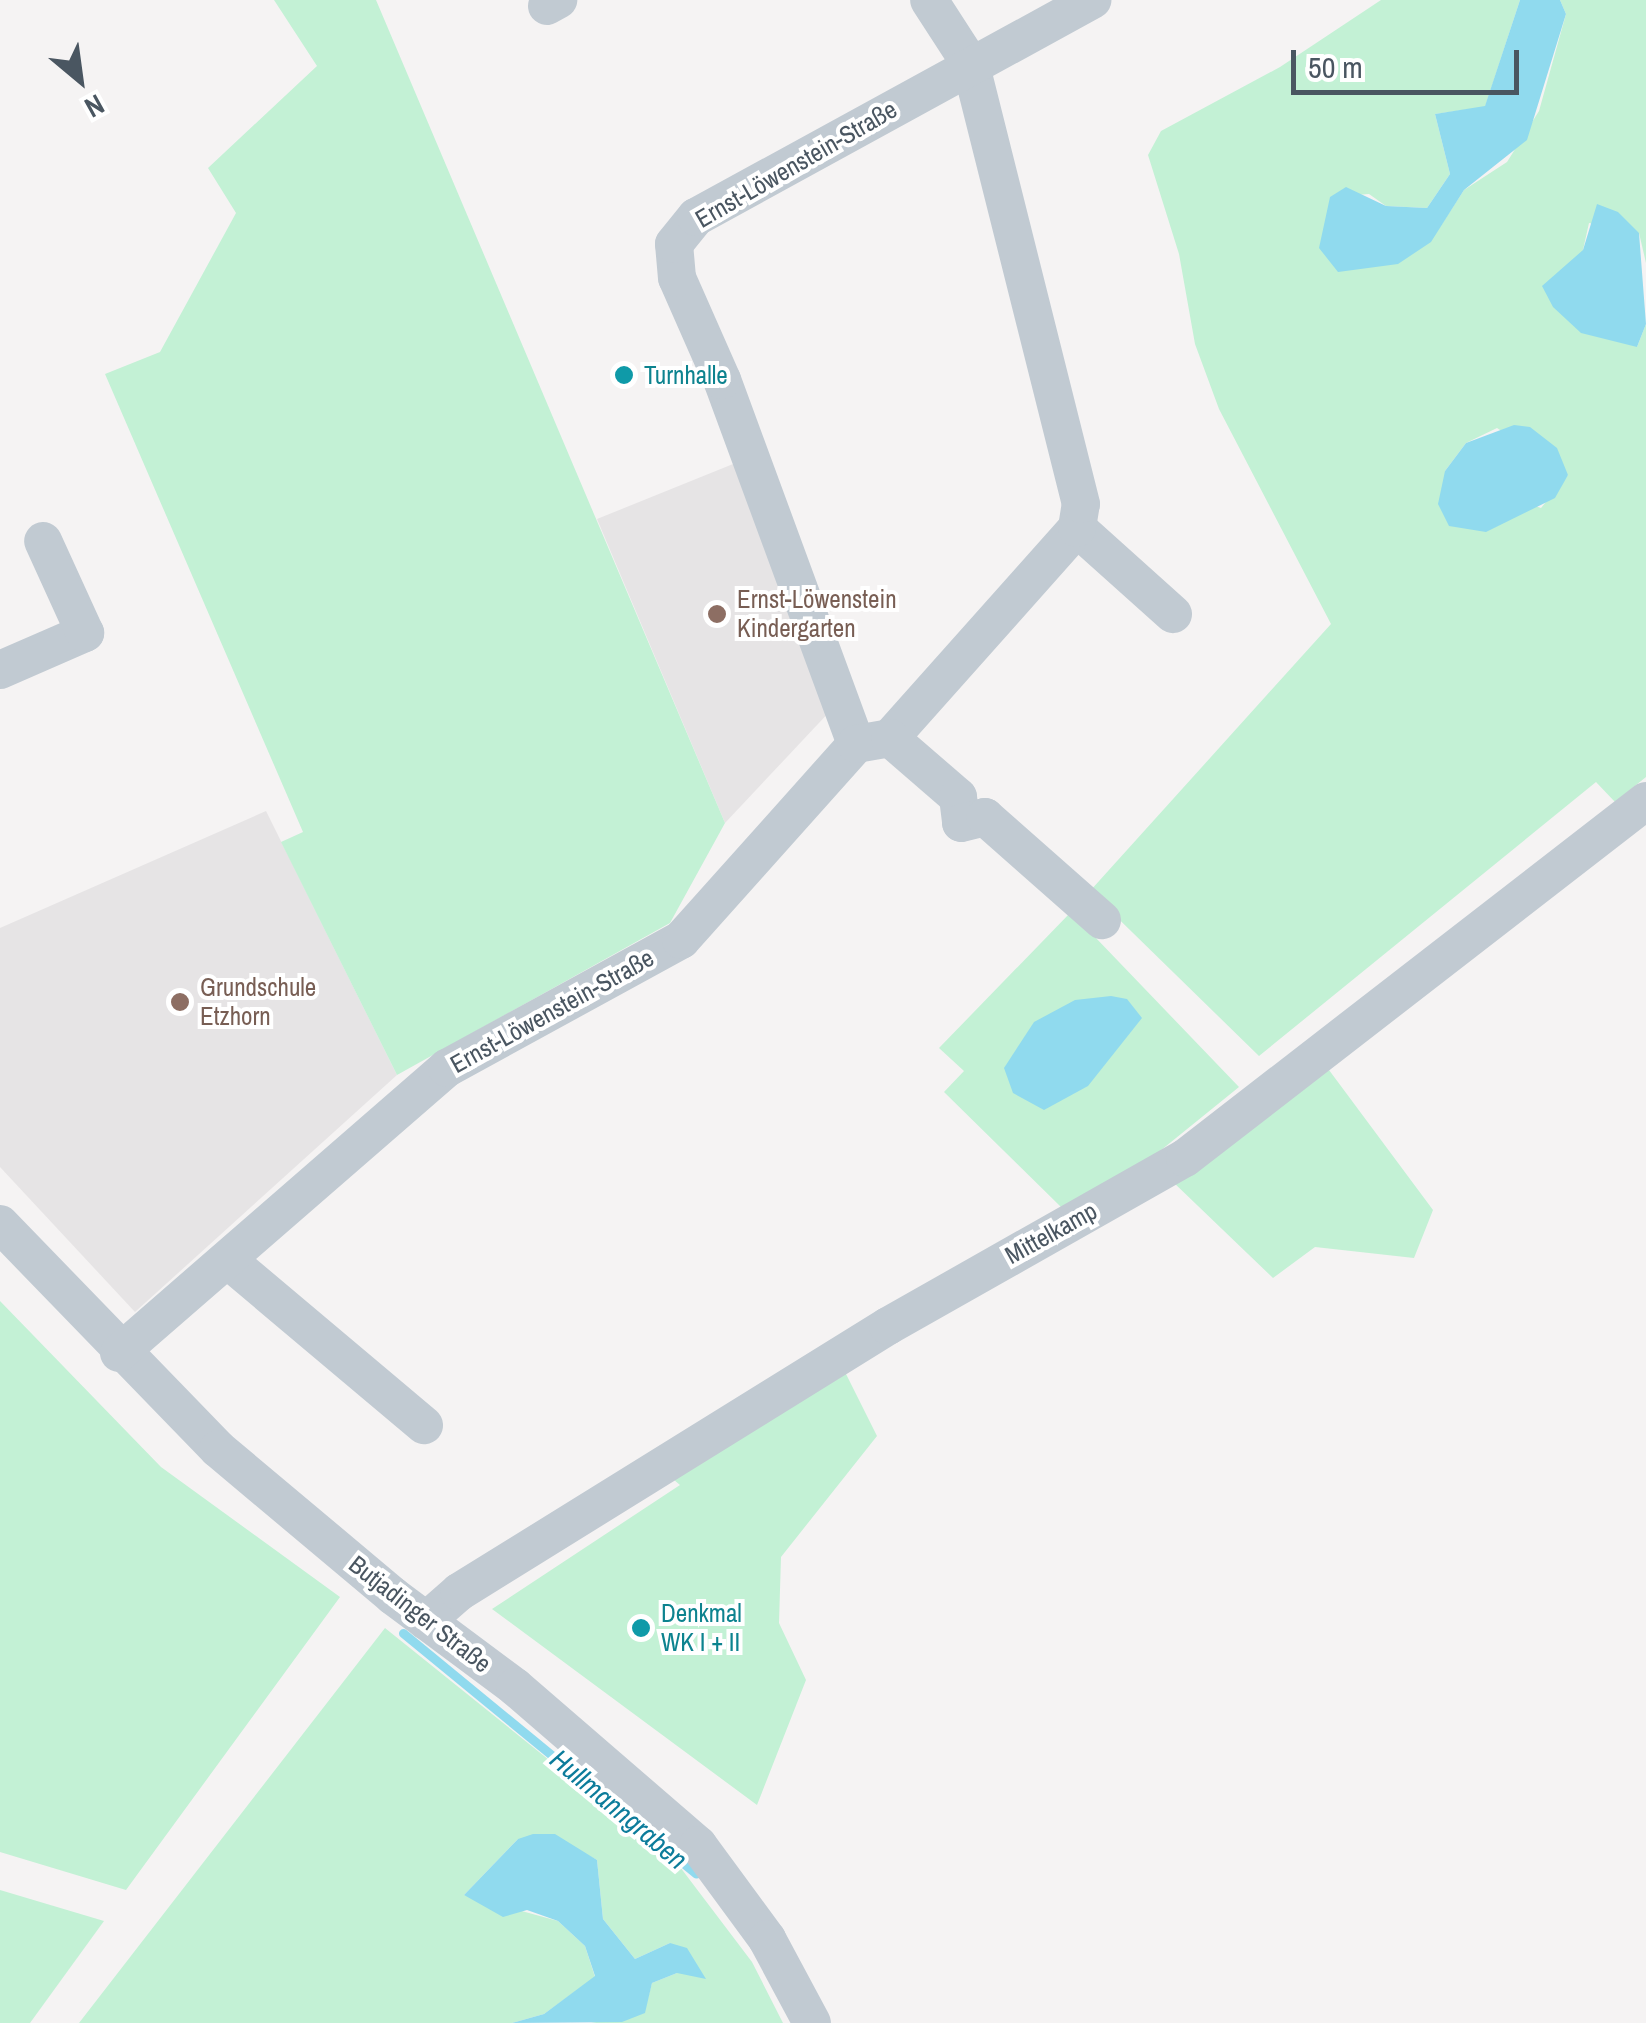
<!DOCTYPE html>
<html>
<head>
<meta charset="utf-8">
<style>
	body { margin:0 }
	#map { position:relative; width:1646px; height:2023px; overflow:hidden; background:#f5f3f3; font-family:"Archivo Narrow",sans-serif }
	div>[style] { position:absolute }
	.education>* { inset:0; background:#e6e4e5 }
	.green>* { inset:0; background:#c3f1d5 }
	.water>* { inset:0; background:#90daee }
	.stream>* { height:9px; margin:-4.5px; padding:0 4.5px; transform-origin:4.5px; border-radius:4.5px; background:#90daee }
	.minor>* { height:38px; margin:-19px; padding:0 19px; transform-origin:19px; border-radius:19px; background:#c1cad2 }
	.dots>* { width:28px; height:28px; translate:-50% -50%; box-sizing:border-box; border:5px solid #fff; border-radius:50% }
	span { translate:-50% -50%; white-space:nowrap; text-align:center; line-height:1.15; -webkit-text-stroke:8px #fff; paint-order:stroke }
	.street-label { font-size:25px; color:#4a5661 }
	.culture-label { font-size:25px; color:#0d838f }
	.left { translate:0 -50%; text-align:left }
	.education-label { font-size:25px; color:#785e54 }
	.water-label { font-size:28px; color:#0c7c9b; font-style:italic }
	.north { position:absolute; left:30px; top:30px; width:100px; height:100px; -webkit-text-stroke:8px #fff; paint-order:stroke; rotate:151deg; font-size:28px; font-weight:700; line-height:40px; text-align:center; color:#4a5661 }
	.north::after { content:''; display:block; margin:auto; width:35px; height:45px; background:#4a5661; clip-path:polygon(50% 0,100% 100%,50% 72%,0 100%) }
	.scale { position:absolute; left:1291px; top:50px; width:228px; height:45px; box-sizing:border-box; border:5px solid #4a5661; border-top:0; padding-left:12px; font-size:30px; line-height:35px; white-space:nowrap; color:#4a5661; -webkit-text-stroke:8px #fff; paint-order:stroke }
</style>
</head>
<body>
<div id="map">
	<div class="education">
		<div style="clip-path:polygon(738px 462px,833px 708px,725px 823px,597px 519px)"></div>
		<div style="clip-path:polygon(266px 811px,397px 1075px,135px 1312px,0 1167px,0 928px)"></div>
	</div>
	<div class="green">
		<div style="clip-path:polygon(274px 0,376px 0,725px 823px,670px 923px,397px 1075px,281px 842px,303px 832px,105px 374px,160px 352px,236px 213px,208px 168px,317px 66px)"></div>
		<div style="clip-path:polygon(evenodd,1381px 0,1520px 0,1485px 107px,1435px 114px,1450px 174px,1427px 208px,1386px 206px,1369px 194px,1330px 197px,1440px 227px,1464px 190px,1507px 162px,1539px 111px,1566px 14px,1560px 0,1646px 0,1646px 263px,1639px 233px,1589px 223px,1583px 250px,1637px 347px,1646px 324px,1646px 777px,1615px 802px,1596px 782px,1259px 1056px,1090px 891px,1331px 624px,1219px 409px,1195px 344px,1179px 254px,1148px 155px,1161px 131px,1280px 67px,1381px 0,1497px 428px,1568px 475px,1541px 508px,1445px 471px,1466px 443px,1497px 428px)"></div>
		<div style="clip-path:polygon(1071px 912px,1239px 1087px,1155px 1155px,1061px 1207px,944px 1092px,964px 1071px,939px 1048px)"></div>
		<div style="clip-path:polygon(1329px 1070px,1433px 1210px,1414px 1258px,1315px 1247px,1273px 1278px,1172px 1181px)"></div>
		<div style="clip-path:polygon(0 1301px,161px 1467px,340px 1597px,126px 1890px,0 1852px)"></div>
		<div style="clip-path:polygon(842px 1366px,877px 1436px,781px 1557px,779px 1623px,806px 1680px,757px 1805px,492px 1609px,680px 1485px,666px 1473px)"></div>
		<div style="clip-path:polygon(385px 1628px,677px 1863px,752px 1962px,783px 2023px,591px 2023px,644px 2013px,652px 1983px,677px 1973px,670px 1943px,635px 1959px,603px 1919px,597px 1860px,575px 1848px,518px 1839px,464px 1895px,558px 1921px,585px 1946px,595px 1977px,544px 2014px,512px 2023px,79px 2023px)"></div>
		<div style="clip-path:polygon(0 1890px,104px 1921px,30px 2023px,0 2023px)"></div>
	</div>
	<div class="water">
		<div style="clip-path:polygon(1520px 0,1560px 0,1566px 14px,1527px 140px,1464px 190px,1431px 242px,1398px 264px,1338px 272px,1319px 248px,1330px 197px,1346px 187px,1386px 206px,1427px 208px,1450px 174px,1435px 114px,1485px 106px)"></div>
		<div style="clip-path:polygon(1597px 204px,1618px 212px,1639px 233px,1646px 324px,1637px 347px,1581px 333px,1553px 307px,1542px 286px,1583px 250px)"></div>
		<div style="clip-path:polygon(1514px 425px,1530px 427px,1557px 448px,1568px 475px,1555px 498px,1486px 532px,1449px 526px,1438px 504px,1445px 471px,1466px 443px)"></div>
		<div style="clip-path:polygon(1111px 996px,1127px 999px,1142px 1018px,1088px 1086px,1044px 1110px,1013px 1093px,1004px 1068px,1034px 1022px,1075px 1000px)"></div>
		<div style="clip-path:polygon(533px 1834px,555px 1834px,597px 1860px,603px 1919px,635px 1959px,670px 1943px,687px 1948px,706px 1979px,677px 1973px,652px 1983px,645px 2013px,622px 2022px,512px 2023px,544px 2014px,595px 1976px,585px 1946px,558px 1921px,527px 1910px,503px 1917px,464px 1895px,518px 1839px)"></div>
	</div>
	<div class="stream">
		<div style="left:403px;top:1633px;width:379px;rotate:39.4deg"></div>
	</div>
	<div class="minor">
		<div style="left:547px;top:6px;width:13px;rotate:-29deg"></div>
		<div style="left:1077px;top:528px;width:129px;rotate:41.9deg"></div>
		<div style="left:0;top:670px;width:93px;rotate:-23.5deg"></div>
		<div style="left:85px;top:633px;width:101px;rotate:-114.5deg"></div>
		<div style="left:890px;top:738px;width:281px;rotate:-48.3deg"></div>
		<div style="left:1077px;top:528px;width:24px;rotate:-81deg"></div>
		<div style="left:1081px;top:504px;width:453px;rotate:-104.1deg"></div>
		<div style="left:971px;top:65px;width:77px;rotate:-122.9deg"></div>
		<div style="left:856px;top:744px;width:388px;rotate:-110.2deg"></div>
		<div style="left:722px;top:380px;width:111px;rotate:-113.8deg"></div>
		<div style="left:677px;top:278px;width:34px;rotate:-95deg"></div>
		<div style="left:674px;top:244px;width:35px;rotate:-51deg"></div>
		<div style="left:696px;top:217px;width:452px;rotate:-28.7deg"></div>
		<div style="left:0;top:1224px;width:313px;rotate:45.9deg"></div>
		<div style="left:218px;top:1449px;width:229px;rotate:40deg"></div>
		<div style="left:393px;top:1596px;width:152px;rotate:36.7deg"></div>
		<div style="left:515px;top:1687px;width:242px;rotate:40.8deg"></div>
		<div style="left:698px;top:1845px;width:117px;rotate:53.7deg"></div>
		<div style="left:767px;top:1939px;width:95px;rotate:61.8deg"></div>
		<div style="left:229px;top:1261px;width:255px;rotate:40.1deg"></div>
		<div style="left:119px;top:1353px;width:435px;rotate:-41deg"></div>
		<div style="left:447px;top:1068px;width:267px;rotate:-28.7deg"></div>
		<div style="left:681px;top:940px;width:263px;rotate:-48.2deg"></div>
		<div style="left:856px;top:744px;width:35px;rotate:-10deg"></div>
		<div style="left:890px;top:738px;width:90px;rotate:40.9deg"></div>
		<div style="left:958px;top:797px;width:26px;rotate:83deg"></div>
		<div style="left:961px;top:823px;width:25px;rotate:-14deg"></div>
		<div style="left:985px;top:817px;width:156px;rotate:41.4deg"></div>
		<div style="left:426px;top:1621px;width:44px;rotate:-41.3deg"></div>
		<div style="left:459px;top:1592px;width:505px;rotate:-31.8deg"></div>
		<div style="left:888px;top:1326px;width:341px;rotate:-29.5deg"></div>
		<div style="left:1185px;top:1158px;width:583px;rotate:-37.75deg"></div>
	</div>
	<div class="dots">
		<div style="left:624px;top:375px;background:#0f9aa8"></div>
		<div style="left:717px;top:614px;background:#8d6e63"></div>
		<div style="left:180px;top:1002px;background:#8d6e63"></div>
		<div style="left:641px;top:1628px;background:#0f9aa8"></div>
	</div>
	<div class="street-label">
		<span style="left:796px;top:164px;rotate:-30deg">Ernst-Löwenstein-Straße</span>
		<span style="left:552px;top:1011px;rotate:-29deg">Ernst-Löwenstein-Straße</span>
		<span style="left:1051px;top:1233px;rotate:-29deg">Mittelkamp</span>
		<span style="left:420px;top:1614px;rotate:38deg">Butjadinger Straße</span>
	</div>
	<div class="culture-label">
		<span class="left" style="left:644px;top:375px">Turnhalle</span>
		<span class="left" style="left:661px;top:1628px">Denkmal<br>WK I + II</span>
	</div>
	<div class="education-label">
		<span class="left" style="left:737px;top:614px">Ernst-Löwenstein<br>Kindergarten</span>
		<span class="left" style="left:200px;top:1002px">Grundschule<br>Etzhorn</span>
	</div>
	<div class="water-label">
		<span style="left:619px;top:1809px;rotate:40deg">Hullmanngraben</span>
	</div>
	<div class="north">N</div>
	<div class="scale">50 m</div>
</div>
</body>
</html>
